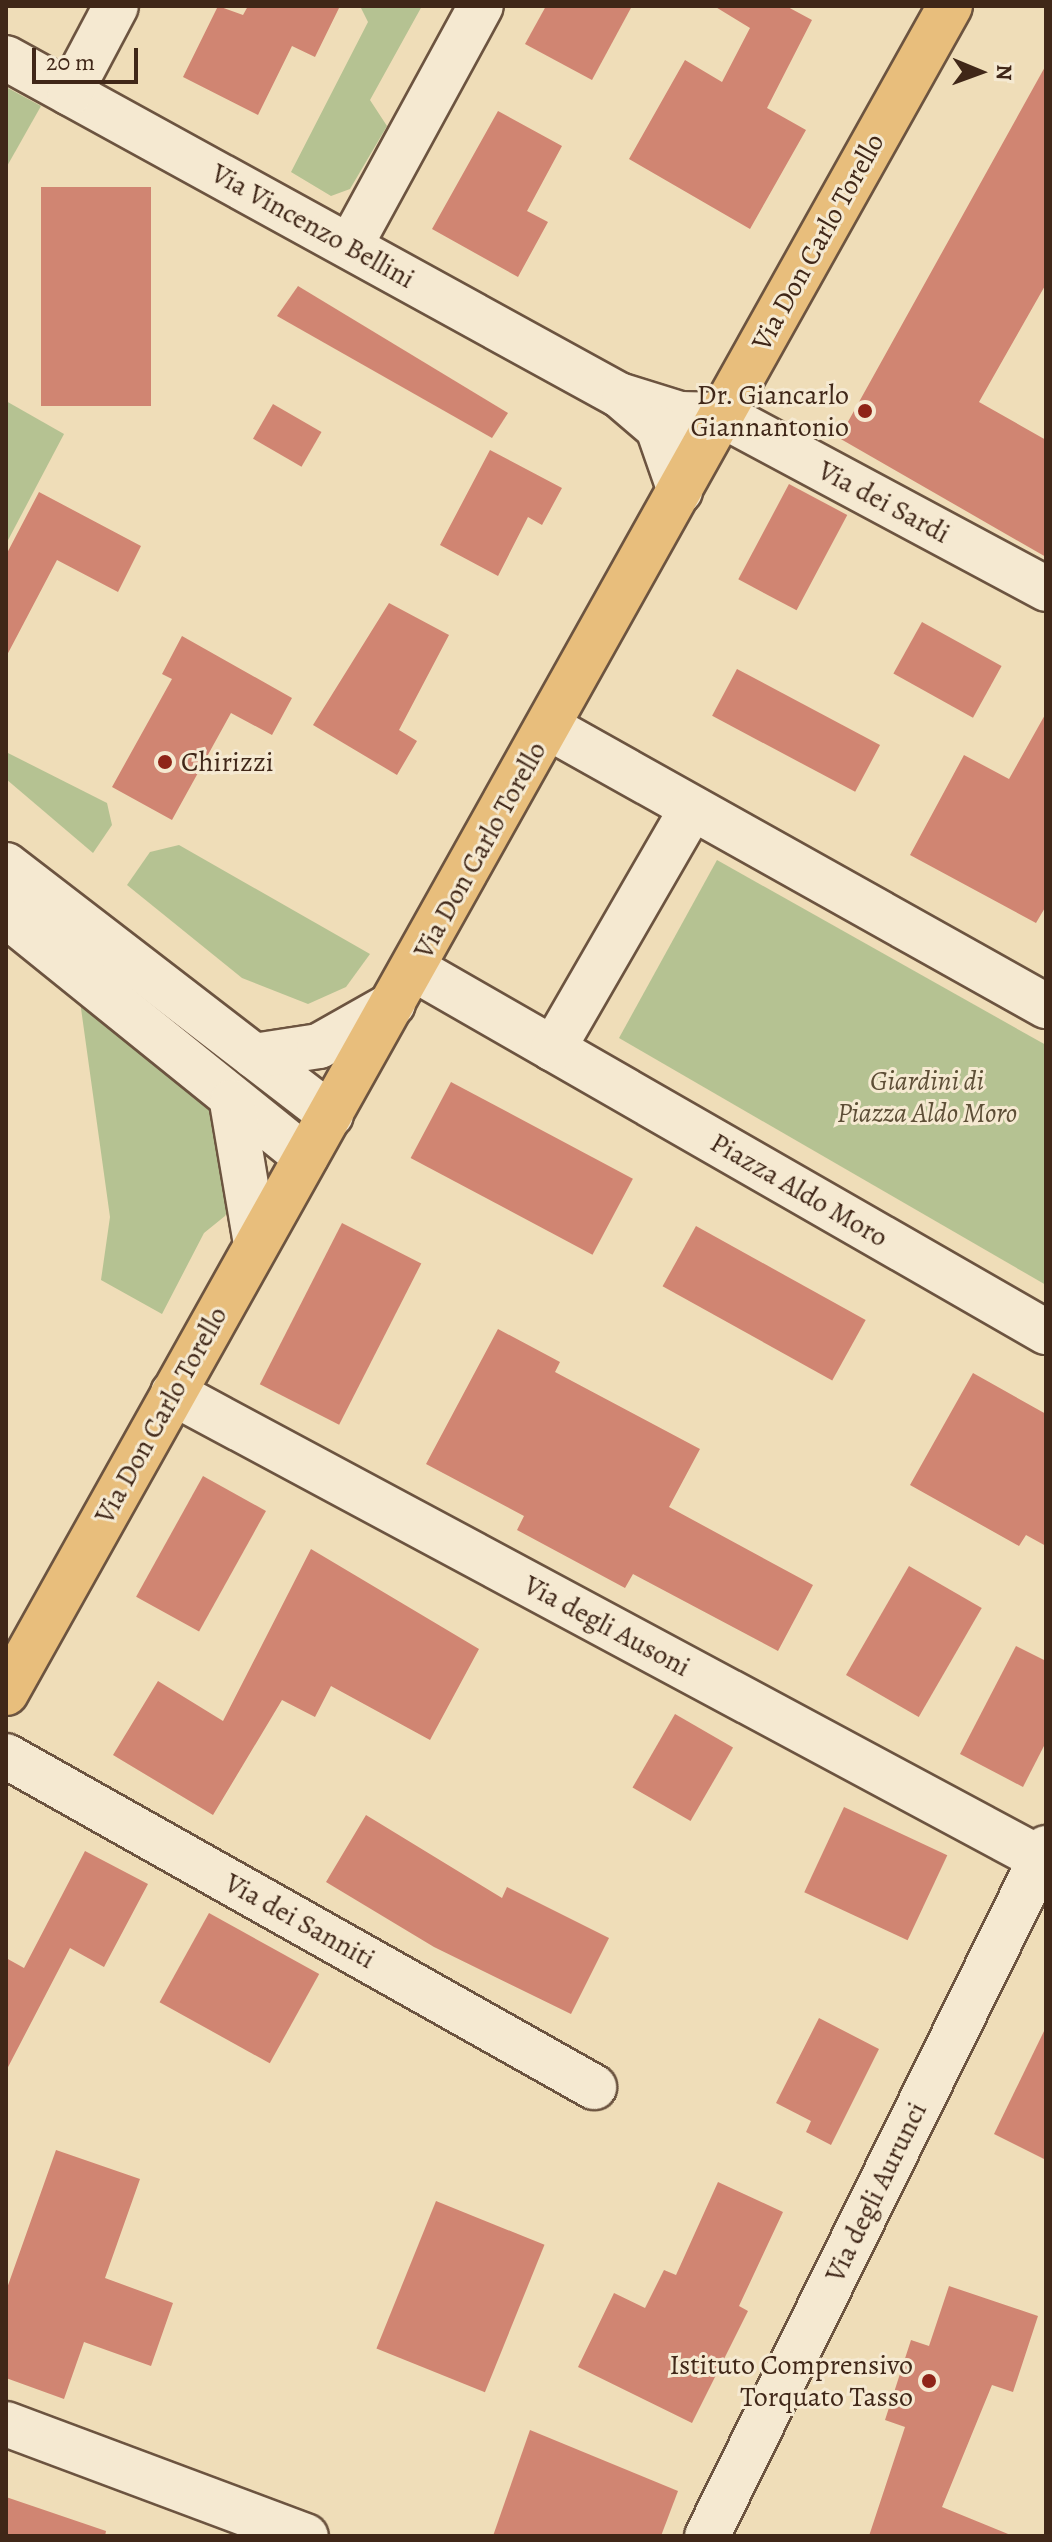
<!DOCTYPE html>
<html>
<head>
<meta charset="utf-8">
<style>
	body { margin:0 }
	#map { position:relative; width:1052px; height:2542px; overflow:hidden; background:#efddb8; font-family:Alegreya,serif }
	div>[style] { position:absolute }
	.green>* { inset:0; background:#b5c292 }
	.building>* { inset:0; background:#d08572; transform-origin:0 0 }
	.roads { filter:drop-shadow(2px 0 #6c5440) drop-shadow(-2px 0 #6c5440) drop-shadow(0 2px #6c5440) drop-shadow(0 -2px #6c5440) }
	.minor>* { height:44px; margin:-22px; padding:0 22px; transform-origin:22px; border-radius:22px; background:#f5e9d1 }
	.major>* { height:44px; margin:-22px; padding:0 22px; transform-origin:22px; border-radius:22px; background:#e8be7c }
	.dots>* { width:22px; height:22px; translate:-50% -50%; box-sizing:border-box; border:4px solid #f5e9d1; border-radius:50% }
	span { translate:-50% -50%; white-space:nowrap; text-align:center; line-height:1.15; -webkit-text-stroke:6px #f5e9d1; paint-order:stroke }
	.street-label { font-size:28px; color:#402718 }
	.poi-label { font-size:28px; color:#402718 }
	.right { translate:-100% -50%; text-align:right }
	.left { translate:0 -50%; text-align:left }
	.park-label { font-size:28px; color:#5d4e36; font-style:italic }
	.frame { position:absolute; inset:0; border:8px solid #402718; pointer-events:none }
	.north { position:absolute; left:940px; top:32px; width:80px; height:80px; -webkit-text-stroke:6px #f5e9d1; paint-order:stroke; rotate:91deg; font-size:22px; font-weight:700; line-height:32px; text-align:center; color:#402718 }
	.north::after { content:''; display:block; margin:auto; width:28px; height:36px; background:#402718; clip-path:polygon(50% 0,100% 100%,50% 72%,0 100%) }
	.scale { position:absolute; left:32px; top:48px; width:106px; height:36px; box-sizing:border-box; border:4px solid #402718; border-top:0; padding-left:10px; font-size:24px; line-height:28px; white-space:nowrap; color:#402718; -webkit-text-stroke:6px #f5e9d1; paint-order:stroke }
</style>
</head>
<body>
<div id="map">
	<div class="green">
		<div style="clip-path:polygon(360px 6px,422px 6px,370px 100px,387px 126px,350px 189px,331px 196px,291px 172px,368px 22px)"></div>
		<div style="clip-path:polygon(6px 87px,41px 106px,6px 168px)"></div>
		<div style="clip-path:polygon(6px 401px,64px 434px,6px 544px)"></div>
		<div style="clip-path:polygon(6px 752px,107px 803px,112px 825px,93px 853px,6px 779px)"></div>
		<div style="clip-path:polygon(179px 845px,370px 954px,346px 987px,308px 1004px,242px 978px,127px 885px,150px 852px)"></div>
		<div style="clip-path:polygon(717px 860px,1046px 1045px,1046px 1285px,619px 1038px)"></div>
		<div style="clip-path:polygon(79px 994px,230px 1105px,238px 1189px,225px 1216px,204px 1233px,162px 1314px,101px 1280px,110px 1217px)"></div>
	</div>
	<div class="building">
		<div style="clip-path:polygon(218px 6px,243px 15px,248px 6px,340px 6px,315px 57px,292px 46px,258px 115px,183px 77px)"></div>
		<div style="clip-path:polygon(546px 6px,632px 6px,592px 80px,525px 44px)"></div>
		<div style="clip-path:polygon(714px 6px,786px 6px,812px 20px,767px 108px,806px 130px,750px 229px,629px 159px,685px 60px,722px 82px,750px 28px)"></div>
		<div style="clip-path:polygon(1046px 65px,1046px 284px,979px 402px,1046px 440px,1046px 557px,839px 438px)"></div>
		<div style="clip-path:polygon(498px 111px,562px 146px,527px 211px,548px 222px,518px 277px,432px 229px)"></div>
		<div style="left:41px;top:187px;width:110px;height:219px"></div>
		<div style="clip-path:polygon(298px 286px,508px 413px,492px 438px,277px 316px)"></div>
		<div style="left:273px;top:404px;width:56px;height:40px;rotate:30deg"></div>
		<div style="clip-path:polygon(490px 450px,562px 488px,542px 525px,528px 517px,498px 576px,440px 545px)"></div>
		<div style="left:789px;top:484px;width:66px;height:108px;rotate:28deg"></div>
		<div style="clip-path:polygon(39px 492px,141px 546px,118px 592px,57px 560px,6px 657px,6px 555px)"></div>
		<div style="clip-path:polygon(389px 603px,449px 635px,399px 730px,417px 741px,397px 775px,313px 725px)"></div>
		<div style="left:922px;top:622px;width:91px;height:59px;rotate:29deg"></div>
		<div style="clip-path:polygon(182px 636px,292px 698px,272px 735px,231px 713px,172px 820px,112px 787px,172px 679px,162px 674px)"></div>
		<div style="left:737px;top:669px;width:162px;height:53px;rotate:28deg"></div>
		<div style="clip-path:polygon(1046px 713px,1046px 906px,1036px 923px,910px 855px,964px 755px,1009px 779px)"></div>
		<div style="left:451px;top:1082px;width:206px;height:86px;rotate:28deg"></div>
		<div style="left:342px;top:1223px;width:89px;height:181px;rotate:27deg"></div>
		<div style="left:696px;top:1226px;width:194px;height:69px;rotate:29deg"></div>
		<div style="clip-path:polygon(498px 1329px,560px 1362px,555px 1372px,700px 1449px,669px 1507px,813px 1585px,778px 1651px,633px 1574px,625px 1588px,517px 1530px,524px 1516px,426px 1464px)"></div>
		<div style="clip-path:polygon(973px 1373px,1046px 1414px,1046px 1546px,1026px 1535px,1019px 1546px,910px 1485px)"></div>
		<div style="left:203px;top:1476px;width:72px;height:138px;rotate:29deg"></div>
		<div style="clip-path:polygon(311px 1549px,479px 1649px,430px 1740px,331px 1686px,315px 1717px,282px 1700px,213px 1815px,113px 1755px,158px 1681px,223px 1721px)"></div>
		<div style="left:909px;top:1566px;width:84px;height:126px;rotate:30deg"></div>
		<div style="clip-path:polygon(1016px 1646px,1046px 1661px,1046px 1742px,1023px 1787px,960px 1754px)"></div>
		<div style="left:675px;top:1714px;width:67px;height:85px;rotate:30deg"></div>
		<div style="left:844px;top:1807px;width:114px;height:94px;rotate:25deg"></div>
		<div style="clip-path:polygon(366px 1815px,502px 1898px,507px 1887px,609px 1938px,571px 2014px,434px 1947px,326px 1882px)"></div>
		<div style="clip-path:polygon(85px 1851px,148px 1884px,104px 1967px,70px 1948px,6px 2071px,6px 1958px,24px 1968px)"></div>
		<div style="left:209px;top:1913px;width:126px;height:102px;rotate:29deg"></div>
		<div style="clip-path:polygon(819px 2018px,879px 2049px,831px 2145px,806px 2132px,811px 2121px,776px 2103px)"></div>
		<div style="clip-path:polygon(1046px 2027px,1046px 2160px,994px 2134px)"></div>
		<div style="clip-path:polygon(56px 2150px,140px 2179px,105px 2278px,173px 2303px,151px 2366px,84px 2342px,64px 2399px,6px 2378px,6px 2291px)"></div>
		<div style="clip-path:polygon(718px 2182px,783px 2212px,739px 2306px,748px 2311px,692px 2423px,578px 2367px,614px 2293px,645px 2308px,664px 2270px,676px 2275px)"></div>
		<div style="left:436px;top:2201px;width:117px;height:159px;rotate:22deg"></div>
		<div style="clip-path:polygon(949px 2286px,1038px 2316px,1013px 2392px,992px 2385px,942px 2507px,1013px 2536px,869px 2536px,905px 2427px,885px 2420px,911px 2340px,929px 2346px)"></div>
		<div style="clip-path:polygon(530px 2430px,678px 2491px,661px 2536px,493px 2536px)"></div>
		<div style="clip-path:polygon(6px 2497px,106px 2531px,105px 2536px,6px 2536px)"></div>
	</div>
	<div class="roads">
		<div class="minor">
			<div style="left:6px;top:58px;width:700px;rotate:28.8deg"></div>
			<div style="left:619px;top:395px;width:64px;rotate:17.3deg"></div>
			<div style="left:680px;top:414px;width:42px;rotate:1.4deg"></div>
			<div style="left:722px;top:415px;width:368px;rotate:28.2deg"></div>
			<div style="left:70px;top:93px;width:98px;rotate:-62.1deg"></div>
			<div style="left:350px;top:246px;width:273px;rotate:-61.4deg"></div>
			<div style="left:624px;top:399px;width:45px;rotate:40.5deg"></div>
			<div style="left:658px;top:428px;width:67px;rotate:70.8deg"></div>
			<div style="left:548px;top:727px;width:571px;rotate:29.26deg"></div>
			<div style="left:6px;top:865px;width:410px;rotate:37.6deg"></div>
			<div style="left:6px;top:915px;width:385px;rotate:38.9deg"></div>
			<div style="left:414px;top:969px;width:729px;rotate:29.87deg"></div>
			<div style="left:553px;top:1049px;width:278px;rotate:-60deg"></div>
			<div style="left:254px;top:1056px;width:66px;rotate:-8.7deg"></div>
			<div style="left:319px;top:1046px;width:85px;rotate:-29.6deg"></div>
			<div style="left:232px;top:1102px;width:144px;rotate:80.4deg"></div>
			<div style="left:173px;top:1393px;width:985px;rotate:28.23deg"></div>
			<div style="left:6px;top:1756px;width:675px;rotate:29.38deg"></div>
			<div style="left:6px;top:2424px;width:320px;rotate:20.5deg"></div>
			<div style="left:707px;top:2536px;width:767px;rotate:-63.77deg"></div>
		</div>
		<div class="major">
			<div style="left:6px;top:1693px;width:1933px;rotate:-60.77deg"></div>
		</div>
	</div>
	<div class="dots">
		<div style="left:865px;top:411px;background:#8f2418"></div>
		<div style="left:165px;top:762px;background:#8f2418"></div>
		<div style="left:929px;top:2381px;background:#8f2418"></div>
	</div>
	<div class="street-label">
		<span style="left:313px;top:226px;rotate:29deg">Via Vincenzo Bellini</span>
		<span style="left:818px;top:242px;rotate:-61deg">Via Don Carlo Torello</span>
		<span style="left:884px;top:502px;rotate:28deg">Via dei Sardi</span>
		<span style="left:480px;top:850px;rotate:-61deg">Via Don Carlo Torello</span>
		<span style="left:799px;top:1190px;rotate:30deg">Piazza Aldo Moro</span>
		<span style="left:161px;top:1415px;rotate:-61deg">Via Don Carlo Torello</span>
		<span style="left:607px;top:1626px;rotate:28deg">Via degli Ausoni</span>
		<span style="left:300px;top:1921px;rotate:29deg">Via dei Sanniti</span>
		<span style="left:876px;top:2192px;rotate:-64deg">Via degli Aurunci</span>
	</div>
	<div class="poi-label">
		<span class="right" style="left:849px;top:411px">Dr. Giancarlo<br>Giannantonio</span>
		<span class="left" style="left:181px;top:762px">Chirizzi</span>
		<span class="right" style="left:913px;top:2381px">Istituto Comprensivo<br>Torquato Tasso</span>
	</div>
	<div class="park-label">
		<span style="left:927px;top:1097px">Giardini di<br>Piazza Aldo Moro</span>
	</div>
	<div class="frame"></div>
	<div class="north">N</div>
	<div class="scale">20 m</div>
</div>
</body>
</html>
